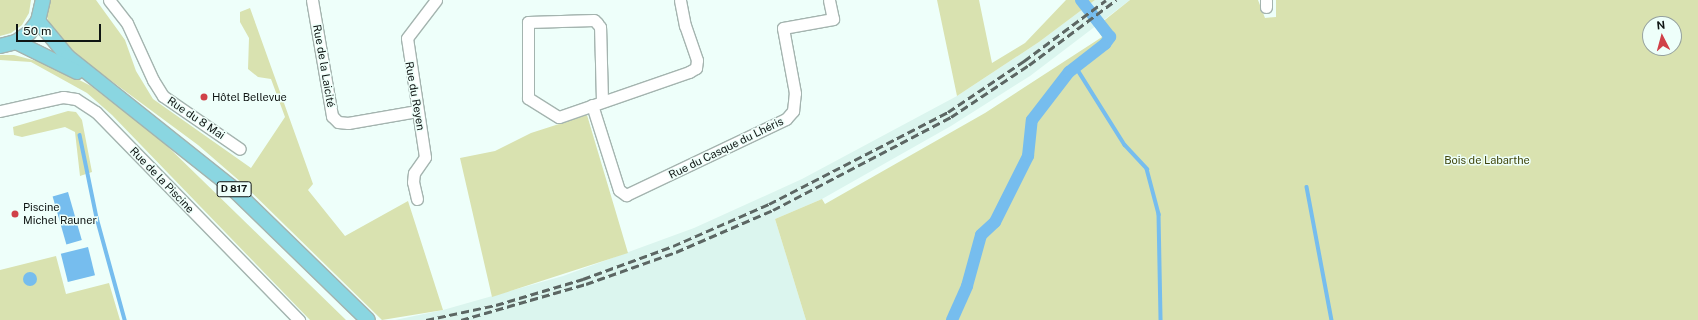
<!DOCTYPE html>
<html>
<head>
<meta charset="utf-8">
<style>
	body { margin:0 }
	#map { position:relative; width:1698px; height:320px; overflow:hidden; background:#eefffa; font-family:"Public Sans",sans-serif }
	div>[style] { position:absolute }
	.built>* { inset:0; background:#dbf5ee }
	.green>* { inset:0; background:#d9e2b0 }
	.water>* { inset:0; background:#76bdee; transform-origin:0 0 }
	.round { border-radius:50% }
	.stream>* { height:3.5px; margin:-1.75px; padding:0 1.75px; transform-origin:1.75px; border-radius:1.75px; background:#76bdee }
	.canal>* { height:12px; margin:-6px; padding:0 6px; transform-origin:6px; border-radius:6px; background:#76bdee }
	.roads { filter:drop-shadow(1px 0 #a4b4af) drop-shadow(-1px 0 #a4b4af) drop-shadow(0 1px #a4b4af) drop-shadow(0 -1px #a4b4af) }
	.minor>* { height:11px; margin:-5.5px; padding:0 5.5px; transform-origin:5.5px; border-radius:5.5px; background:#fff }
	.major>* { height:14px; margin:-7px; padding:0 7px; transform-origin:7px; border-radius:7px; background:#8ad6e1 }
	.rail>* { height:3px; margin-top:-1.5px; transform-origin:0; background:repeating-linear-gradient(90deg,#5c6663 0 8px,transparent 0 12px) }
	.dots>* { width:11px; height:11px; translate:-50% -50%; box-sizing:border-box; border:2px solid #eefffa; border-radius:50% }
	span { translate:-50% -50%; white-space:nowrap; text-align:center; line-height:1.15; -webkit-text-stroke:3px #eefffa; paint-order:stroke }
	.shield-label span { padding:1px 3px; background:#eefffa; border:1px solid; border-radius:3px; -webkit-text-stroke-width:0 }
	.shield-label { font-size:10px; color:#0f1513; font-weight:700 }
	.street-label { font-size:11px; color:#0f1513 }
	.poi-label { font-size:11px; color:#0f1513 }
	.left { translate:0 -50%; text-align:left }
	.park-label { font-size:11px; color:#40460b }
	.north { position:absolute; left:1642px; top:16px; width:40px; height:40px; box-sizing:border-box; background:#eefffa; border:1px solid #95a19e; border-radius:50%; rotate:354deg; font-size:11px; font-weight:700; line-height:16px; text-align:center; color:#0f1513 }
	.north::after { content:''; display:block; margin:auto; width:14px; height:18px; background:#d04148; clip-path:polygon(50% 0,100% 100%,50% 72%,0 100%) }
	.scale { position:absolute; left:16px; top:24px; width:85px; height:18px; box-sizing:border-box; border:2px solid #0f1513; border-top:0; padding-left:5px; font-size:12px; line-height:14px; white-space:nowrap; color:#0f1513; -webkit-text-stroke:3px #eefffa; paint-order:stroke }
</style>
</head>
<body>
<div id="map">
	<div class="built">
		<div style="clip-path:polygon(1095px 0,1130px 0,1030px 76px,951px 126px,822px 199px,775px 219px,806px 320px,395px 320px,443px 310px,563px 276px,694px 228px,802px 179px,957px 96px,1039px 42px)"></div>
	</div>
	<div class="green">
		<div style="clip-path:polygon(0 0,31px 0,29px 13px,22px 25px,11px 33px,0 36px)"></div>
		<div style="clip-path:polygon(47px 0,96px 0,125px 40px,136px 71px,153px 99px,251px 168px,285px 117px,271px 79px,258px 77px,248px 69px,249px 38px,240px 22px,240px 12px,250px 8px,313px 184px,308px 190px,345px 236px,408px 201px,443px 310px,382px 320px,242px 183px,198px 145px,98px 71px,54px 36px,47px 17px)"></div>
		<div style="clip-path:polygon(937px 0,979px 0,992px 63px,1025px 43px,1066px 0,1095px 0,1039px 42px,957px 96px)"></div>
		<div style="clip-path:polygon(evenodd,1130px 0,1258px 0,1265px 18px,1276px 17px,1276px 0,1698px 0,1698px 320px,806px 320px,775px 219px,822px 199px,825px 204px,985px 113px,1102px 37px,1096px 27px,1130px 0,1650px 24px,1674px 24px,1674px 48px,1650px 48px,1650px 24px)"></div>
		<div style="clip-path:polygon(0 55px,14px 55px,48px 64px,91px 86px,162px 141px,346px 320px,310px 320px,112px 115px,87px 93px,31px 62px,0 60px)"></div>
		<div style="clip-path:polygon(68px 111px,76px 112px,82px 120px,92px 172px,80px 176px,75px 132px,65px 127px,22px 137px,14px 135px,13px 127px)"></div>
		<div style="clip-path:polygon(587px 115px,628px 253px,492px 297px,460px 158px,495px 151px,531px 133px)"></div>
		<div style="clip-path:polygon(56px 256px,66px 294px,109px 283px,120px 320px,0 320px,0 270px)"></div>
	</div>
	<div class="water">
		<div style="left:68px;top:192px;width:50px;height:16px;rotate:74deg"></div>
		<div style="left:88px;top:247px;width:29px;height:28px;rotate:76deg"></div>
		<div class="round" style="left:23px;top:272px;width:14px;height:14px"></div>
	</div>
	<div class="stream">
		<div style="left:1076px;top:67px;width:92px;rotate:57.9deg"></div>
		<div style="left:1125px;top:145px;width:33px;rotate:47deg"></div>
		<div style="left:1147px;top:169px;width:47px;rotate:75.1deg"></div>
		<div style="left:1159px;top:214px;width:106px;rotate:88.9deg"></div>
		<div style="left:80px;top:135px;width:85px;rotate:78.4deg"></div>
		<div style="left:97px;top:218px;width:106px;rotate:74.6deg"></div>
		<div style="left:1307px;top:187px;width:135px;rotate:79.4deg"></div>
	</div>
	<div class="canal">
		<div style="left:952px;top:320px;width:37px;rotate:-66deg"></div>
		<div style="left:967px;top:286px;width:53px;rotate:-74.6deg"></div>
		<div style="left:981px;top:235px;width:19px;rotate:-43deg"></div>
		<div style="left:995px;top:222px;width:74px;rotate:-63.4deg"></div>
		<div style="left:1028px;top:156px;width:36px;rotate:-84deg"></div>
		<div style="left:1032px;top:120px;width:61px;rotate:-52.4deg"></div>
		<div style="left:1069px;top:72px;width:46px;rotate:-37.9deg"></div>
		<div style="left:1105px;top:44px;width:9px;rotate:-54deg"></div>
		<div style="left:1110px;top:37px;width:47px;rotate:-128.1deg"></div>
	</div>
	<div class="roads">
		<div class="minor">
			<div style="left:109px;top:0;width:29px;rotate:52deg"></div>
			<div style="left:127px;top:23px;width:63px;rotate:65.5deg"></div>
			<div style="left:153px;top:80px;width:19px;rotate:58deg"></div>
			<div style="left:163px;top:96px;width:93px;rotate:34.5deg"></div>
			<div style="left:312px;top:0;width:118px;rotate:80.2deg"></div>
			<div style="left:332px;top:116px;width:8px;rotate:45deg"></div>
			<div style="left:338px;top:122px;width:10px;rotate:6deg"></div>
			<div style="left:348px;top:123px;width:70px;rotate:-9.9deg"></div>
			<div style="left:1266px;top:0;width:7px;rotate:90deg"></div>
			<div style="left:602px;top:101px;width:74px;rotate:-91.5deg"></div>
			<div style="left:600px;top:27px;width:5px;rotate:-127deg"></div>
			<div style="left:597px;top:23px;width:4px;rotate:-135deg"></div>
			<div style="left:594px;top:20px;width:66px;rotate:178.3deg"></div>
			<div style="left:528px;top:22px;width:76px;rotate:90deg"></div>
			<div style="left:528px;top:98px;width:36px;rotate:32deg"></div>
			<div style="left:559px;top:117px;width:138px;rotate:-19.1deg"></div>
			<div style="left:689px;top:72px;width:8px;rotate:-30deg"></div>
			<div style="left:696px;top:68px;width:8px;rotate:-83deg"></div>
			<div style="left:697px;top:60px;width:36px;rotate:-109deg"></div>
			<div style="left:685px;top:26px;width:26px;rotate:-101deg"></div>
			<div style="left:592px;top:105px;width:89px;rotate:72.4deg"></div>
			<div style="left:619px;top:190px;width:9px;rotate:36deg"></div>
			<div style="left:626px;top:195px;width:177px;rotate:-25.4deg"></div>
			<div style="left:786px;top:119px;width:11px;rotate:-49deg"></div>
			<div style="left:793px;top:111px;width:18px;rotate:-84deg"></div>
			<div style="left:795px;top:93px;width:66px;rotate:-100.5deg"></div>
			<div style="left:783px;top:28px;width:51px;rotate:-10.2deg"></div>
			<div style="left:833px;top:19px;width:19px;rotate:-102deg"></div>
			<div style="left:0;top:111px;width:65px;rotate:-12.5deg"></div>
			<div style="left:63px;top:97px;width:13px;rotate:9deg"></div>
			<div style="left:76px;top:99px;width:24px;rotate:33deg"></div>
			<div style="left:96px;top:112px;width:291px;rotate:45.7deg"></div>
			<div style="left:417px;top:199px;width:17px;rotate:-103deg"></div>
			<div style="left:413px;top:182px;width:9px;rotate:-84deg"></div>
			<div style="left:414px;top:173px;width:19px;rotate:-55deg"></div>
			<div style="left:425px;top:157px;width:120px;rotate:-98.6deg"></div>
			<div style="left:407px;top:38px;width:48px;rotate:-52.7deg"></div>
		</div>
		<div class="major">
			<div style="left:38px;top:21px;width:47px;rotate:50.2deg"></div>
			<div style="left:68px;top:57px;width:207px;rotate:38.5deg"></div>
			<div style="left:230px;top:186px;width:192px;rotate:44.2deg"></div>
			<div style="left:16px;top:42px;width:68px;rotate:26.2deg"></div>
			<div style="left:0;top:46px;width:16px;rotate:-14deg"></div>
			<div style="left:16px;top:42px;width:16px;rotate:-35deg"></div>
			<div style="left:29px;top:33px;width:15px;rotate:-53deg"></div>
			<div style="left:38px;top:21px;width:22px;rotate:-77deg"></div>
		</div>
	</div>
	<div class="rail">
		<div style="left:426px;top:320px;width:72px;rotate:-12.1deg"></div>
		<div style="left:496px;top:305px;width:91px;rotate:-16.6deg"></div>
		<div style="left:583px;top:279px;width:96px;rotate:-20.1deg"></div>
		<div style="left:673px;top:246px;width:105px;rotate:-23.6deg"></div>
		<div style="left:769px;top:204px;width:201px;rotate:-27.2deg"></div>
		<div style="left:948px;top:112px;width:92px;rotate:-33.9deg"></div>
		<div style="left:1024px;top:61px;width:102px;rotate:-36.6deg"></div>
		<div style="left:461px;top:320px;width:130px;rotate:-16.1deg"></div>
		<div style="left:586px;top:284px;width:96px;rotate:-19.6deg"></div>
		<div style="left:676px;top:252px;width:106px;rotate:-23.4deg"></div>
		<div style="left:773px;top:210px;width:201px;rotate:-27.6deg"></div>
		<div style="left:951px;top:117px;width:94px;rotate:-33.7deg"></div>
		<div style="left:1029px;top:65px;width:109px;rotate:-36.8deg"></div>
	</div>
	<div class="dots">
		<div style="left:204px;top:97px;background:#d04148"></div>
		<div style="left:15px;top:214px;background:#d04148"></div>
	</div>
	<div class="shield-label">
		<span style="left:234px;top:189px">D 817</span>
	</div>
	<div class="street-label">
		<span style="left:324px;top:66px;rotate:80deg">Rue de la Laicité</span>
		<span style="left:415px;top:96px;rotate:80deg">Rue du Reyen</span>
		<span style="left:196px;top:118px;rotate:34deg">Rue du 8 Mai</span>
		<span style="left:726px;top:148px;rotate:-26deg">Rue du Casque du Lhéris</span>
		<span style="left:162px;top:180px;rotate:46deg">Rue de la Piscine</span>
	</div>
	<div class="poi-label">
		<span class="left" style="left:212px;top:97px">Hôtel Bellevue</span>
		<span class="left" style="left:23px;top:214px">Piscine<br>Michel Rauner</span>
	</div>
	<div class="park-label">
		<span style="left:1487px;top:160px">Bois de Labarthe</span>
	</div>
	<div class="north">N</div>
	<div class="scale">50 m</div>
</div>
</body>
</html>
